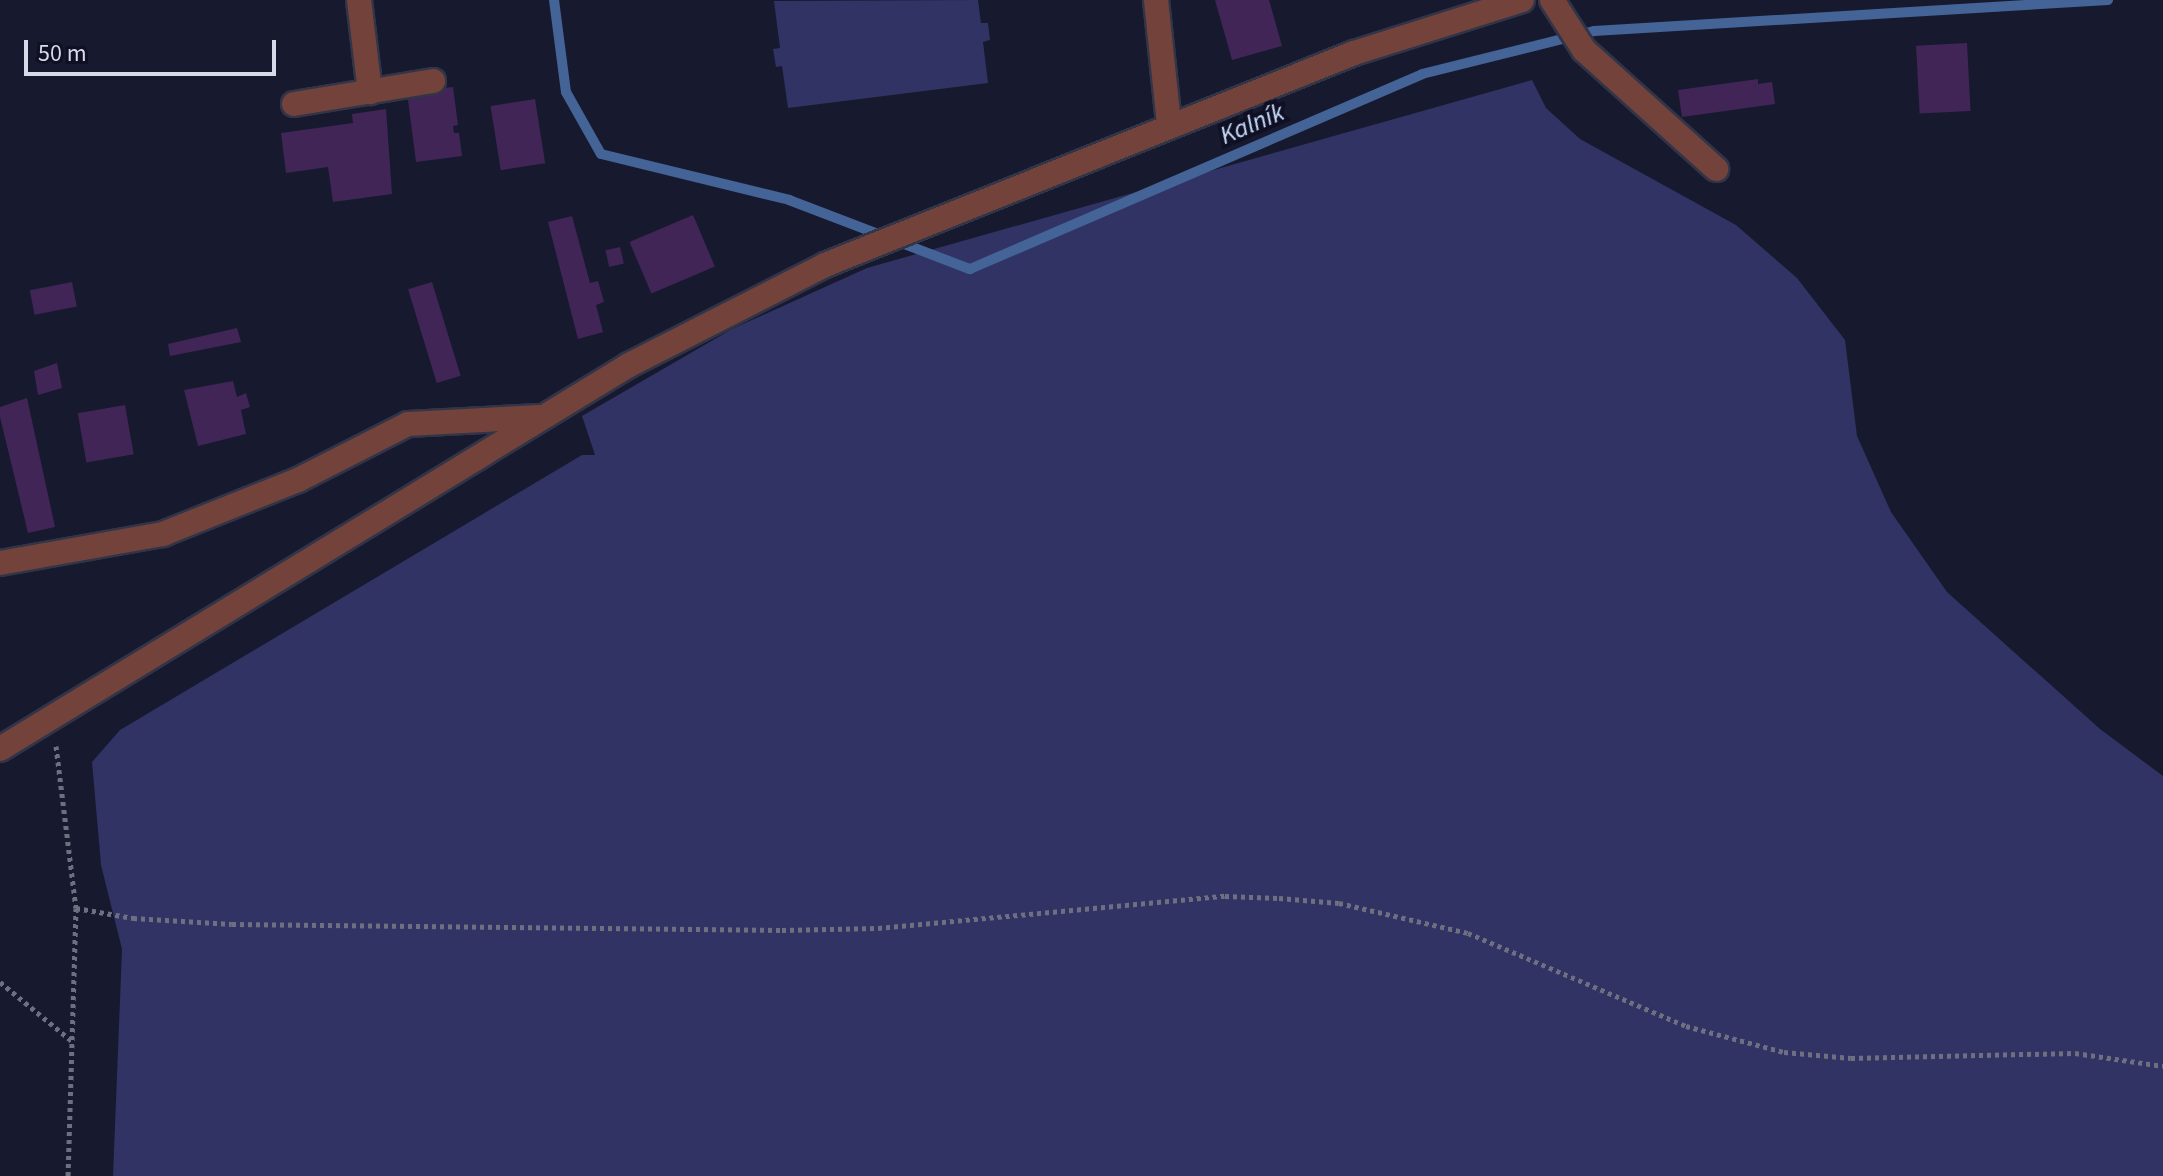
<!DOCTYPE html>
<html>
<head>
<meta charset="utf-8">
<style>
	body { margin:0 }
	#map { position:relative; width:2163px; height:1176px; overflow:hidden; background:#17192e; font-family:"Source Sans 3",sans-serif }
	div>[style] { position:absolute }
	.green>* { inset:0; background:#303363 }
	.stream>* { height:10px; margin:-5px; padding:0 5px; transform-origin:5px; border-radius:5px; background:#446397 }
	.building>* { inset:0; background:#412557; transform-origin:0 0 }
	.path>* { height:5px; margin-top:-2.5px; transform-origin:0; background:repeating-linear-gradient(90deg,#6e7082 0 4px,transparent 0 8px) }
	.roads { filter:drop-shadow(2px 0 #323448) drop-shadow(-2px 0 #323448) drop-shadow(0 2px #323448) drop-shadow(0 -2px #323448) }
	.minor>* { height:24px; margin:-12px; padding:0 12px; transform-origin:12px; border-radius:12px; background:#73433b }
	span { translate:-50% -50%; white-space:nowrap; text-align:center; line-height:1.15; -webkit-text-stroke:8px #0f1024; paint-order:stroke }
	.water-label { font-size:26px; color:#c9dcfc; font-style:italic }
	.scale { position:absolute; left:24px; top:40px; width:252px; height:36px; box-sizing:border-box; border:4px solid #d7dae8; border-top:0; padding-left:10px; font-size:24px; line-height:28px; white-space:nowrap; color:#d7dae8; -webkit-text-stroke:6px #0f1024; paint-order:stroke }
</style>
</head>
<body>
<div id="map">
	<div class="green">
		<div style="clip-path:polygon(978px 0,981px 23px,988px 23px,990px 40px,983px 42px,988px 83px,788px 108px,782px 66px,776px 67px,773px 49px,780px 48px,774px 1px)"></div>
		<div style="clip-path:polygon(1532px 80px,1546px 108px,1580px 139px,1736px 225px,1797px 278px,1845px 340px,1857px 436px,1891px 512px,1947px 592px,2100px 729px,2163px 776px,2163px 1176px,113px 1176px,122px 949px,101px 865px,92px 762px,120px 730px,582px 455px,595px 455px,582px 416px,732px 329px,867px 268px)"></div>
	</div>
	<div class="stream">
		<div style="left:554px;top:0;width:93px;rotate:82.6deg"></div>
		<div style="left:566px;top:92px;width:71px;rotate:60.6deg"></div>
		<div style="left:601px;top:154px;width:194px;rotate:13.7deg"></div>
		<div style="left:789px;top:200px;width:194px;rotate:20.9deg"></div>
		<div style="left:970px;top:269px;width:492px;rotate:-23.3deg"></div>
		<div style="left:1422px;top:74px;width:177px;rotate:-14deg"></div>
		<div style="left:1594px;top:31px;width:515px;rotate:-3.45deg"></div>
	</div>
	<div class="building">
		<div style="clip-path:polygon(1215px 0,1269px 0,1282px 46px,1232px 60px)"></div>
		<div style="left:1967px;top:43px;width:68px;height:51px;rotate:87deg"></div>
		<div style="clip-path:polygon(1758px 79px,1758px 84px,1772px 82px,1775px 104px,1682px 117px,1678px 90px)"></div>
		<div style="clip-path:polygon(453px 87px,458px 125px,453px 126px,454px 133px,459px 133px,462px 156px,416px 162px,407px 92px)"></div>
		<div style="left:535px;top:99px;width:65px;height:45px;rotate:81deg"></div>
		<div style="clip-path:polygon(386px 109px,392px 194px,333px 202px,328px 167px,286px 173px,281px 133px,353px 123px,352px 114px)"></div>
		<div style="left:693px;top:215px;width:56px;height:69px;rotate:67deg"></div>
		<div style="clip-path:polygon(572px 216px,590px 283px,598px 281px,604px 302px,596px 305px,603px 332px,578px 339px,548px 222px)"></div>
		<div style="left:620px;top:247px;width:17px;height:15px;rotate:77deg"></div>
		<div style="left:72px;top:282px;width:25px;height:43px;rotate:79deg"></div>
		<div style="left:432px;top:282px;width:98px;height:25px;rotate:73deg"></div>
		<div style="clip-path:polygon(237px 328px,241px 342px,170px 356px,168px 344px)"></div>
		<div style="clip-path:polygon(57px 363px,62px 388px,38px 395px,34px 371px)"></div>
		<div style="clip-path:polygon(233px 381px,237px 397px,246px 393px,250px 407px,241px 410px,246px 434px,198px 446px,184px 390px)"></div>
		<div style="clip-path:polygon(27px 398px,55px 527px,28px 533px,0 417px,0 407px)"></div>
		<div style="left:125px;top:405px;width:50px;height:48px;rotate:80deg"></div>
	</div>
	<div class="path">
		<div style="left:56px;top:746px;width:163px;rotate:83deg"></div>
		<div style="left:76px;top:908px;width:268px;rotate:91.7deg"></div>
		<div style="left:76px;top:908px;width:58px;rotate:10deg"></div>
		<div style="left:133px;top:918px;width:99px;rotate:3.5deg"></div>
		<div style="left:232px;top:924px;width:550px;rotate:0.63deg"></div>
		<div style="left:782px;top:930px;width:96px;rotate:-1.2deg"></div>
		<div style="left:878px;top:928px;width:348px;rotate:-5.3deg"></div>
		<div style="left:1225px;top:896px;width:54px;rotate:2.1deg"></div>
		<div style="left:1279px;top:898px;width:60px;rotate:4.8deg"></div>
		<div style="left:1339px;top:903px;width:132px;rotate:13.1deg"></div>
		<div style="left:1468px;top:933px;width:237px;rotate:23.1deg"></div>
		<div style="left:1686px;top:1026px;width:101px;rotate:14.9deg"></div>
		<div style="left:1784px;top:1052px;width:67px;rotate:5.1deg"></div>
		<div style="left:1851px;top:1058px;width:224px;rotate:-1.3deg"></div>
		<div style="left:2075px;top:1053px;width:89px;rotate:8.4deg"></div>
		<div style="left:0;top:982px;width:94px;rotate:39.4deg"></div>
	</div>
	<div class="roads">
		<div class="minor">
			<div style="left:359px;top:0;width:93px;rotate:83.2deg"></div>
			<div style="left:1156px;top:0;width:125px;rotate:84deg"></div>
			<div style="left:1552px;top:0;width:59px;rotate:57.4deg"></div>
			<div style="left:1584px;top:50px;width:178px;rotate:42deg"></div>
			<div style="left:294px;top:104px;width:141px;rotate:-9.4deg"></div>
			<div style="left:0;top:563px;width:166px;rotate:-10.1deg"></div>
			<div style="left:163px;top:534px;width:145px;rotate:-21.8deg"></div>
			<div style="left:298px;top:480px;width:123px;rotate:-27deg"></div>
			<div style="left:408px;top:424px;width:131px;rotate:-3.1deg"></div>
			<div style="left:0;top:749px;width:737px;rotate:-31.4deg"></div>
			<div style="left:629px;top:365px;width:220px;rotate:-27deg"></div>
			<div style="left:825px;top:265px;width:570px;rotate:-21.84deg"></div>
			<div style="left:1354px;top:53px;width:176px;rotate:-17.5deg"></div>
		</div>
	</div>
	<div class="water-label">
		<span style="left:1252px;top:124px;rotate:-23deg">Kalník</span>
	</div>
	<div class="scale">50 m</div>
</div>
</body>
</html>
